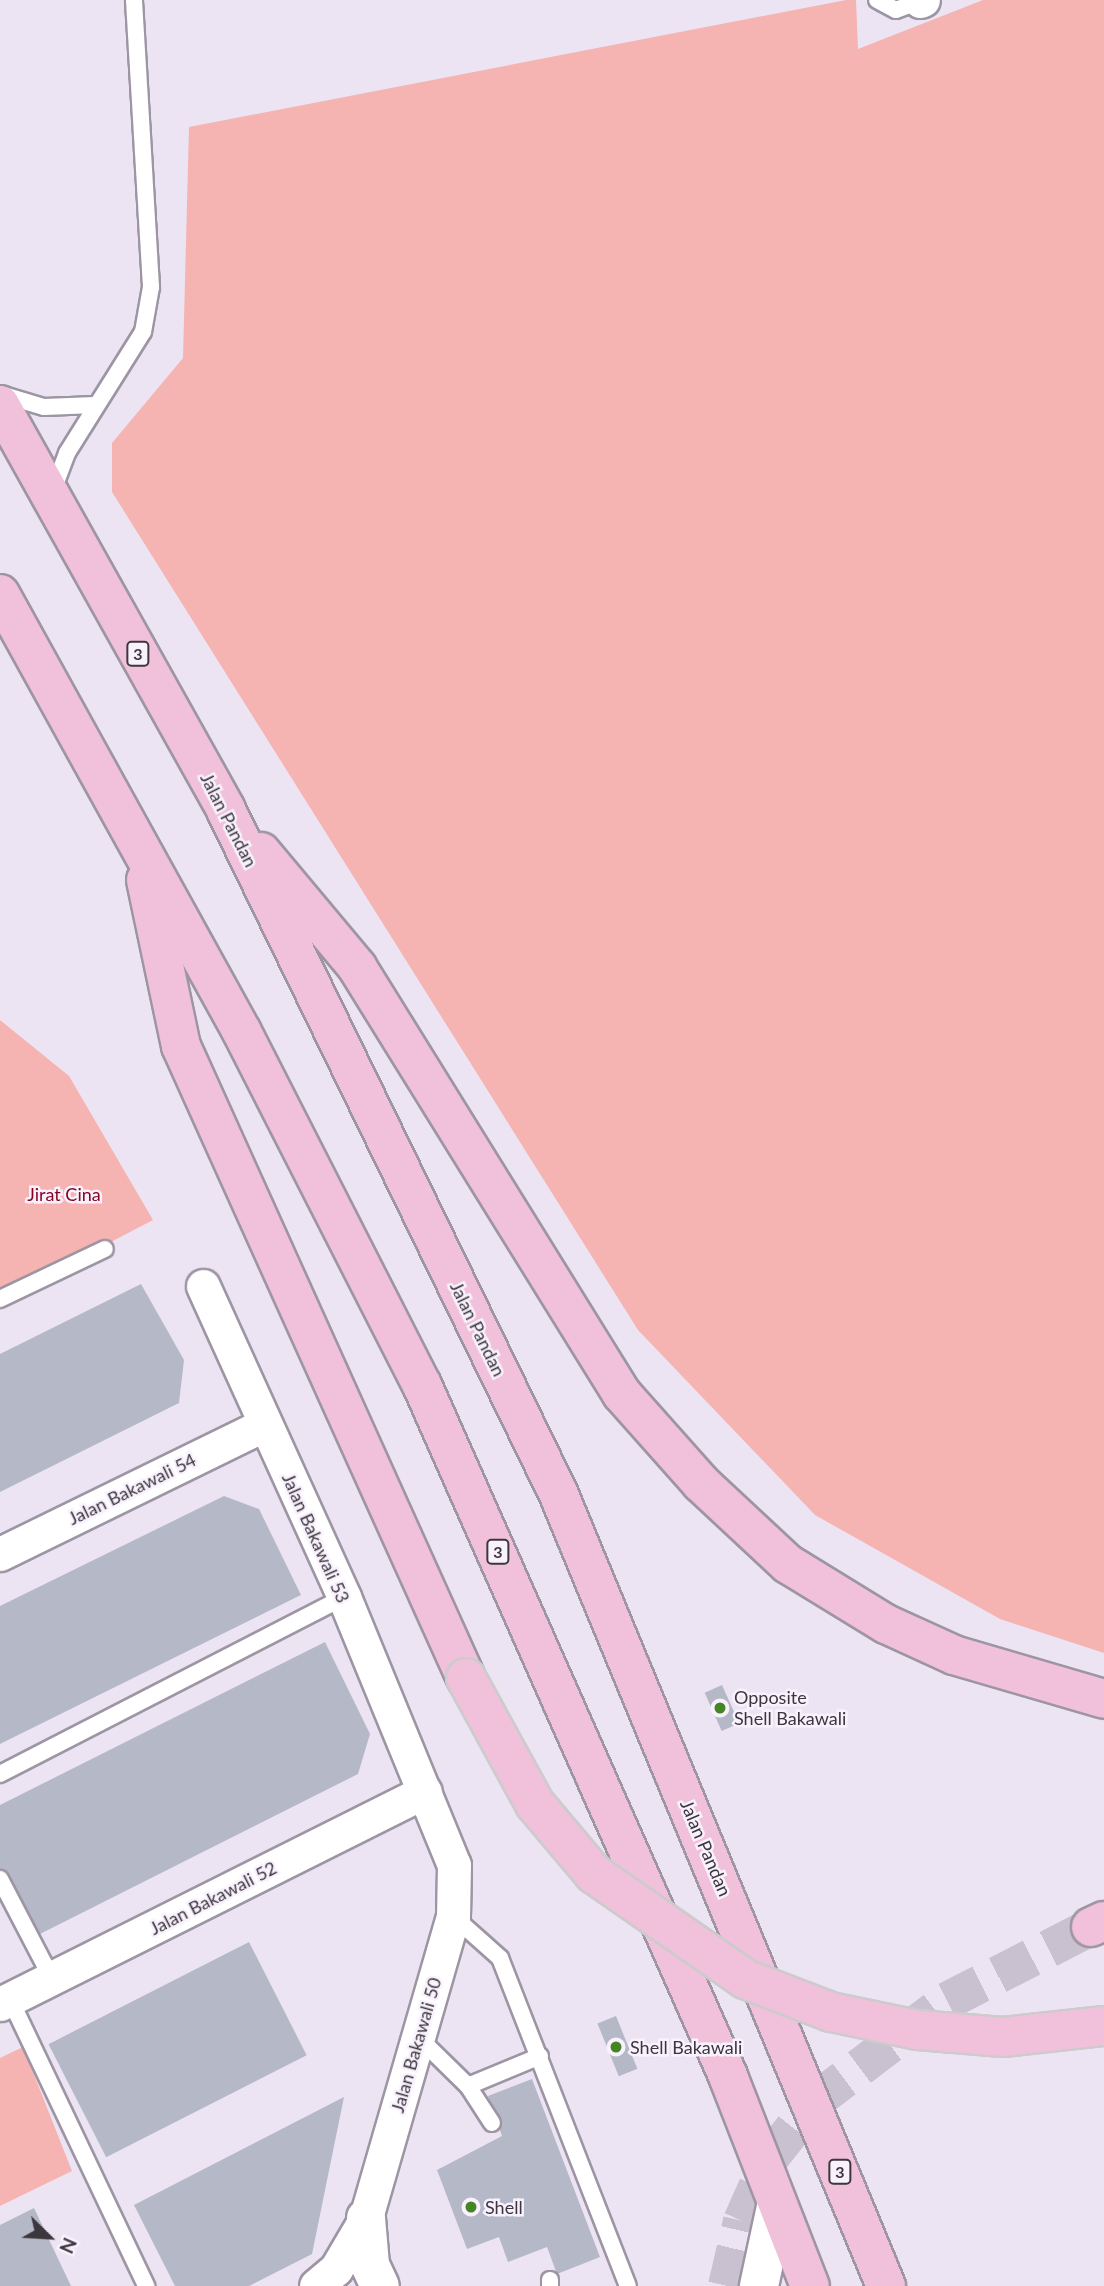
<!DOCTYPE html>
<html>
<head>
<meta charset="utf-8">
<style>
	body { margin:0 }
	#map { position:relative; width:1104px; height:2286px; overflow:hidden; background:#ede4f3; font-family:Lato,sans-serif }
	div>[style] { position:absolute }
	.green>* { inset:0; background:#f5b3b1 }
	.building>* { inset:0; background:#b5b8c7; transform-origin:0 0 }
	.highway-tunnel>* { height:38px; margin-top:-19px; transform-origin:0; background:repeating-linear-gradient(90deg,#c9c1cf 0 38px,transparent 0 57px) }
	.roads { filter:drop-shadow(2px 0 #9d95a3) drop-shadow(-2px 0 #9d95a3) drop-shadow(0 2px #9d95a3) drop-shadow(0 -2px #9d95a3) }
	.lane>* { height:16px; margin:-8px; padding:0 8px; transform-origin:8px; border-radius:8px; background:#fff }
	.street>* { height:33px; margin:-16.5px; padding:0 16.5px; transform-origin:16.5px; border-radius:16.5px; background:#fff }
	.secondary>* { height:38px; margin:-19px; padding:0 19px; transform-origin:19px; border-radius:19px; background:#fff }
	.highway>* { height:38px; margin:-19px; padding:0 19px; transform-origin:19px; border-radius:19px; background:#f1c0da }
	.bridges { filter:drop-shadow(2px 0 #cccbcd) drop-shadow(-2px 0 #cccbcd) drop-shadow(0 2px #cccbcd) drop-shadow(0 -2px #cccbcd) }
	.highway-bridge>* { height:38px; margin:-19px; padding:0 19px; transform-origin:19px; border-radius:19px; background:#f1c0da }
	.dots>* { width:19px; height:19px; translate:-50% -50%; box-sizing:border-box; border:4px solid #f9f2fe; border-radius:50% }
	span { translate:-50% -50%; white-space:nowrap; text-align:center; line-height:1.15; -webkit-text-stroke:5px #f9f2fe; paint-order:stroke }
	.shield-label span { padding:2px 5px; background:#f9f2fe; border:2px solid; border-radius:5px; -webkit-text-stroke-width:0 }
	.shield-label { font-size:16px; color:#3b373d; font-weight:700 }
	.street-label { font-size:18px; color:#3b373d }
	.park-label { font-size:18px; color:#84051e }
	.poi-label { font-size:18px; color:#3b373d }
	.left { translate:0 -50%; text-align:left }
	.north { position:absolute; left:14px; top:2202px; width:70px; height:70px; -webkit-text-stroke:5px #f9f2fe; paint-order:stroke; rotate:114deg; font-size:19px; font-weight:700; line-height:28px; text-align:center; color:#3b373d }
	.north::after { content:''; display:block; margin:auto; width:24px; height:32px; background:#3b373d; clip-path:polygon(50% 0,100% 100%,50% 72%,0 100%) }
</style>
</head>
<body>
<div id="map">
	<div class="green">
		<div style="clip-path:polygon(846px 0,856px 0,858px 49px,983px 0,1104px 0,1104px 1653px,1000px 1619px,815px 1515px,638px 1330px,112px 492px,112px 443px,183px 358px,189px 127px)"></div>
		<div style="clip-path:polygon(0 1020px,69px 1076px,153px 1220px,0 1300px)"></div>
		<div style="clip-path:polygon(23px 2047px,72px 2171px,0 2206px,0 2058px)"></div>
	</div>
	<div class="building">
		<div style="clip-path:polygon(141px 1284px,184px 1360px,179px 1403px,0 1492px,0 1354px)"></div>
		<div style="clip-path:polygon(224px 1496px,259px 1509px,301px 1595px,0 1744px,0 1606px)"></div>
		<div style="clip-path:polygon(325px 1642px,370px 1734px,358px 1774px,34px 1937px,0 1869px,0 1805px)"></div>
		<div style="left:722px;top:1685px;width:42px;height:19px;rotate:66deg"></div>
		<div style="left:249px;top:1942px;width:127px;height:225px;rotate:63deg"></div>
		<div style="left:616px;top:2016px;width:57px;height:20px;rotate:68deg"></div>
		<div style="clip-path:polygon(532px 2079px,600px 2257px,557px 2274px,547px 2247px,508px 2262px,499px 2237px,467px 2249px,437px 2170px,502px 2136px,488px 2096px)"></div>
		<div style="clip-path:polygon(344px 2097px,312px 2254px,249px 2286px,175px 2286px,134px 2205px)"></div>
		<div style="clip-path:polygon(34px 2208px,71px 2286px,0 2286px,0 2225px)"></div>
	</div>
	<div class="highway-tunnel">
		<div style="left:727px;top:2286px;width:67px;rotate:-77deg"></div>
		<div style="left:742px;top:2221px;width:69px;rotate:-66deg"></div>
		<div style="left:770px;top:2158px;width:71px;rotate:-51.8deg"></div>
		<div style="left:814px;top:2102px;width:167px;rotate:-37.2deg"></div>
		<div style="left:947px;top:2001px;width:162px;rotate:-27.2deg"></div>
	</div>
	<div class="roads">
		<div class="lane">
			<div style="left:877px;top:0;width:21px;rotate:28deg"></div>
			<div style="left:896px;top:10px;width:26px;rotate:-21deg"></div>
			<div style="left:0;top:394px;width:46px;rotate:16.5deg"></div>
			<div style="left:44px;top:407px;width:51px;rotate:-2.2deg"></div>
			<div style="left:52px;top:493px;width:43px;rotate:-69.4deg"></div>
			<div style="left:67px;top:453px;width:143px;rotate:-57.9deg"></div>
			<div style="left:143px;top:332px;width:46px;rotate:-79.9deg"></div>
			<div style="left:151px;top:287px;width:288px;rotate:-93.4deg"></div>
			<div style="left:0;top:1299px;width:116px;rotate:-25.5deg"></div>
			<div style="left:0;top:1774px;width:387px;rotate:-27.2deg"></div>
			<div style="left:0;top:1879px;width:113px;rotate:62.5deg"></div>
			<div style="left:453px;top:1916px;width:63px;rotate:41.8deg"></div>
			<div style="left:500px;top:1958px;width:352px;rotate:68.7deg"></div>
			<div style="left:10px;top:1999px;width:318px;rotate:64.6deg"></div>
			<div style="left:418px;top:2037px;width:70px;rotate:44.4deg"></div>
			<div style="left:468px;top:2086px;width:44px;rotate:57deg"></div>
			<div style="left:468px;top:2086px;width:78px;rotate:-22.6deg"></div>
			<div style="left:550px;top:2280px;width:6px;rotate:90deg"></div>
		</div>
		<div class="street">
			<div style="left:920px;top:1px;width:3px;rotate:-18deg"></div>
			<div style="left:203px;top:1286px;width:341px;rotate:65.6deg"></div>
			<div style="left:344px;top:1597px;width:290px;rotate:67.7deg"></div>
			<div style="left:454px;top:1865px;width:51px;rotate:91.1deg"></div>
			<div style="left:453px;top:1916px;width:314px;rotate:106.1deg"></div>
			<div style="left:366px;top:2218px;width:59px;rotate:120.5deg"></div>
			<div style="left:336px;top:2269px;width:26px;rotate:140deg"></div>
			<div style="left:0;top:1554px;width:295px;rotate:-26.1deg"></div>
			<div style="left:0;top:2004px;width:475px;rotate:-26.6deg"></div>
		</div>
		<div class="secondary">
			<div style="left:366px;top:2218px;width:47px;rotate:85.1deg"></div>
			<div style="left:370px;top:2265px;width:23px;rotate:65deg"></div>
			<div style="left:759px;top:2286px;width:81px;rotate:-77.9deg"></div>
		</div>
		<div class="highway">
			<div style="left:0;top:405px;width:464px;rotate:60.8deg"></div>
			<div style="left:226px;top:810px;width:762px;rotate:64.07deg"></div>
			<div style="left:559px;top:1495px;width:856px;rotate:67.54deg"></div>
			<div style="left:0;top:594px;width:500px;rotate:61.08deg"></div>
			<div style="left:242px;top:1032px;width:396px;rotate:63deg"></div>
			<div style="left:422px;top:1385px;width:756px;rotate:66.11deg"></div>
			<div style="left:728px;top:2076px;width:225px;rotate:68.7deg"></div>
			<div style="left:261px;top:852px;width:150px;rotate:50.1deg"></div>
			<div style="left:357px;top:967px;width:503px;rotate:58.18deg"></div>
			<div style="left:622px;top:1394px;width:119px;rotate:48.4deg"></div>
			<div style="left:701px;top:1483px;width:119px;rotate:43deg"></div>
			<div style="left:788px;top:1564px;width:115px;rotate:31.5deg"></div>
			<div style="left:886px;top:1624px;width:75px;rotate:24.5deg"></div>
			<div style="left:954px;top:1655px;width:156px;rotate:16.3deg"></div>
			<div style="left:146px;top:880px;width:170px;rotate:78.1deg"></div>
			<div style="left:181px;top:1046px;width:693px;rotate:65.73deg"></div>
			<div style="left:1091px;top:1927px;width:14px;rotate:-25deg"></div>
		</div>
	</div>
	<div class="bridges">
		<div class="highway-bridge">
			<div style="left:466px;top:1678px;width:144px;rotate:61.3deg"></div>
			<div style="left:535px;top:1804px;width:92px;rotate:49.9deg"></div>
			<div style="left:594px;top:1874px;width:184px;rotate:34.8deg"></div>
			<div style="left:745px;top:1979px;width:92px;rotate:21deg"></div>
			<div style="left:831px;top:2012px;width:89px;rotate:11.7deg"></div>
			<div style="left:918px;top:2030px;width:85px;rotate:4.7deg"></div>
			<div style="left:1003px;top:2037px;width:102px;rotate:-6.2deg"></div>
		</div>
	</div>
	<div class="dots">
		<div style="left:720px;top:1708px;background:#458526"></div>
		<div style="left:616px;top:2047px;background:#458526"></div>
		<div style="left:471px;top:2207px;background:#458526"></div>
	</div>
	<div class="shield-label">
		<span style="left:138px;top:654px">3</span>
		<span style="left:498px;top:1552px">3</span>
		<span style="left:840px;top:2172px">3</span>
	</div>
	<div class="street-label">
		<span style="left:229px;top:820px;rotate:63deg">Jalan Pandan</span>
		<span style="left:478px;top:1329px;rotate:64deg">Jalan Pandan</span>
		<span style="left:132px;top:1489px;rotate:-26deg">Jalan Bakawali 54</span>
		<span style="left:316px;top:1538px;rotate:66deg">Jalan Bakawali 53</span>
		<span style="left:706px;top:1848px;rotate:67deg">Jalan Pandan</span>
		<span style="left:213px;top:1898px;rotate:-27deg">Jalan Bakawali 52</span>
		<span style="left:416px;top:2045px;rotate:-74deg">Jalan Bakawali 50</span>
	</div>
	<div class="park-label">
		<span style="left:64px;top:1194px">Jirat Cina</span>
	</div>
	<div class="poi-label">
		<span class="left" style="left:734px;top:1708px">Opposite<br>Shell Bakawali</span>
		<span class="left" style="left:630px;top:2047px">Shell Bakawali</span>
		<span class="left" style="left:485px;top:2207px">Shell</span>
	</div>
	<div class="north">N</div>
</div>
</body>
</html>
